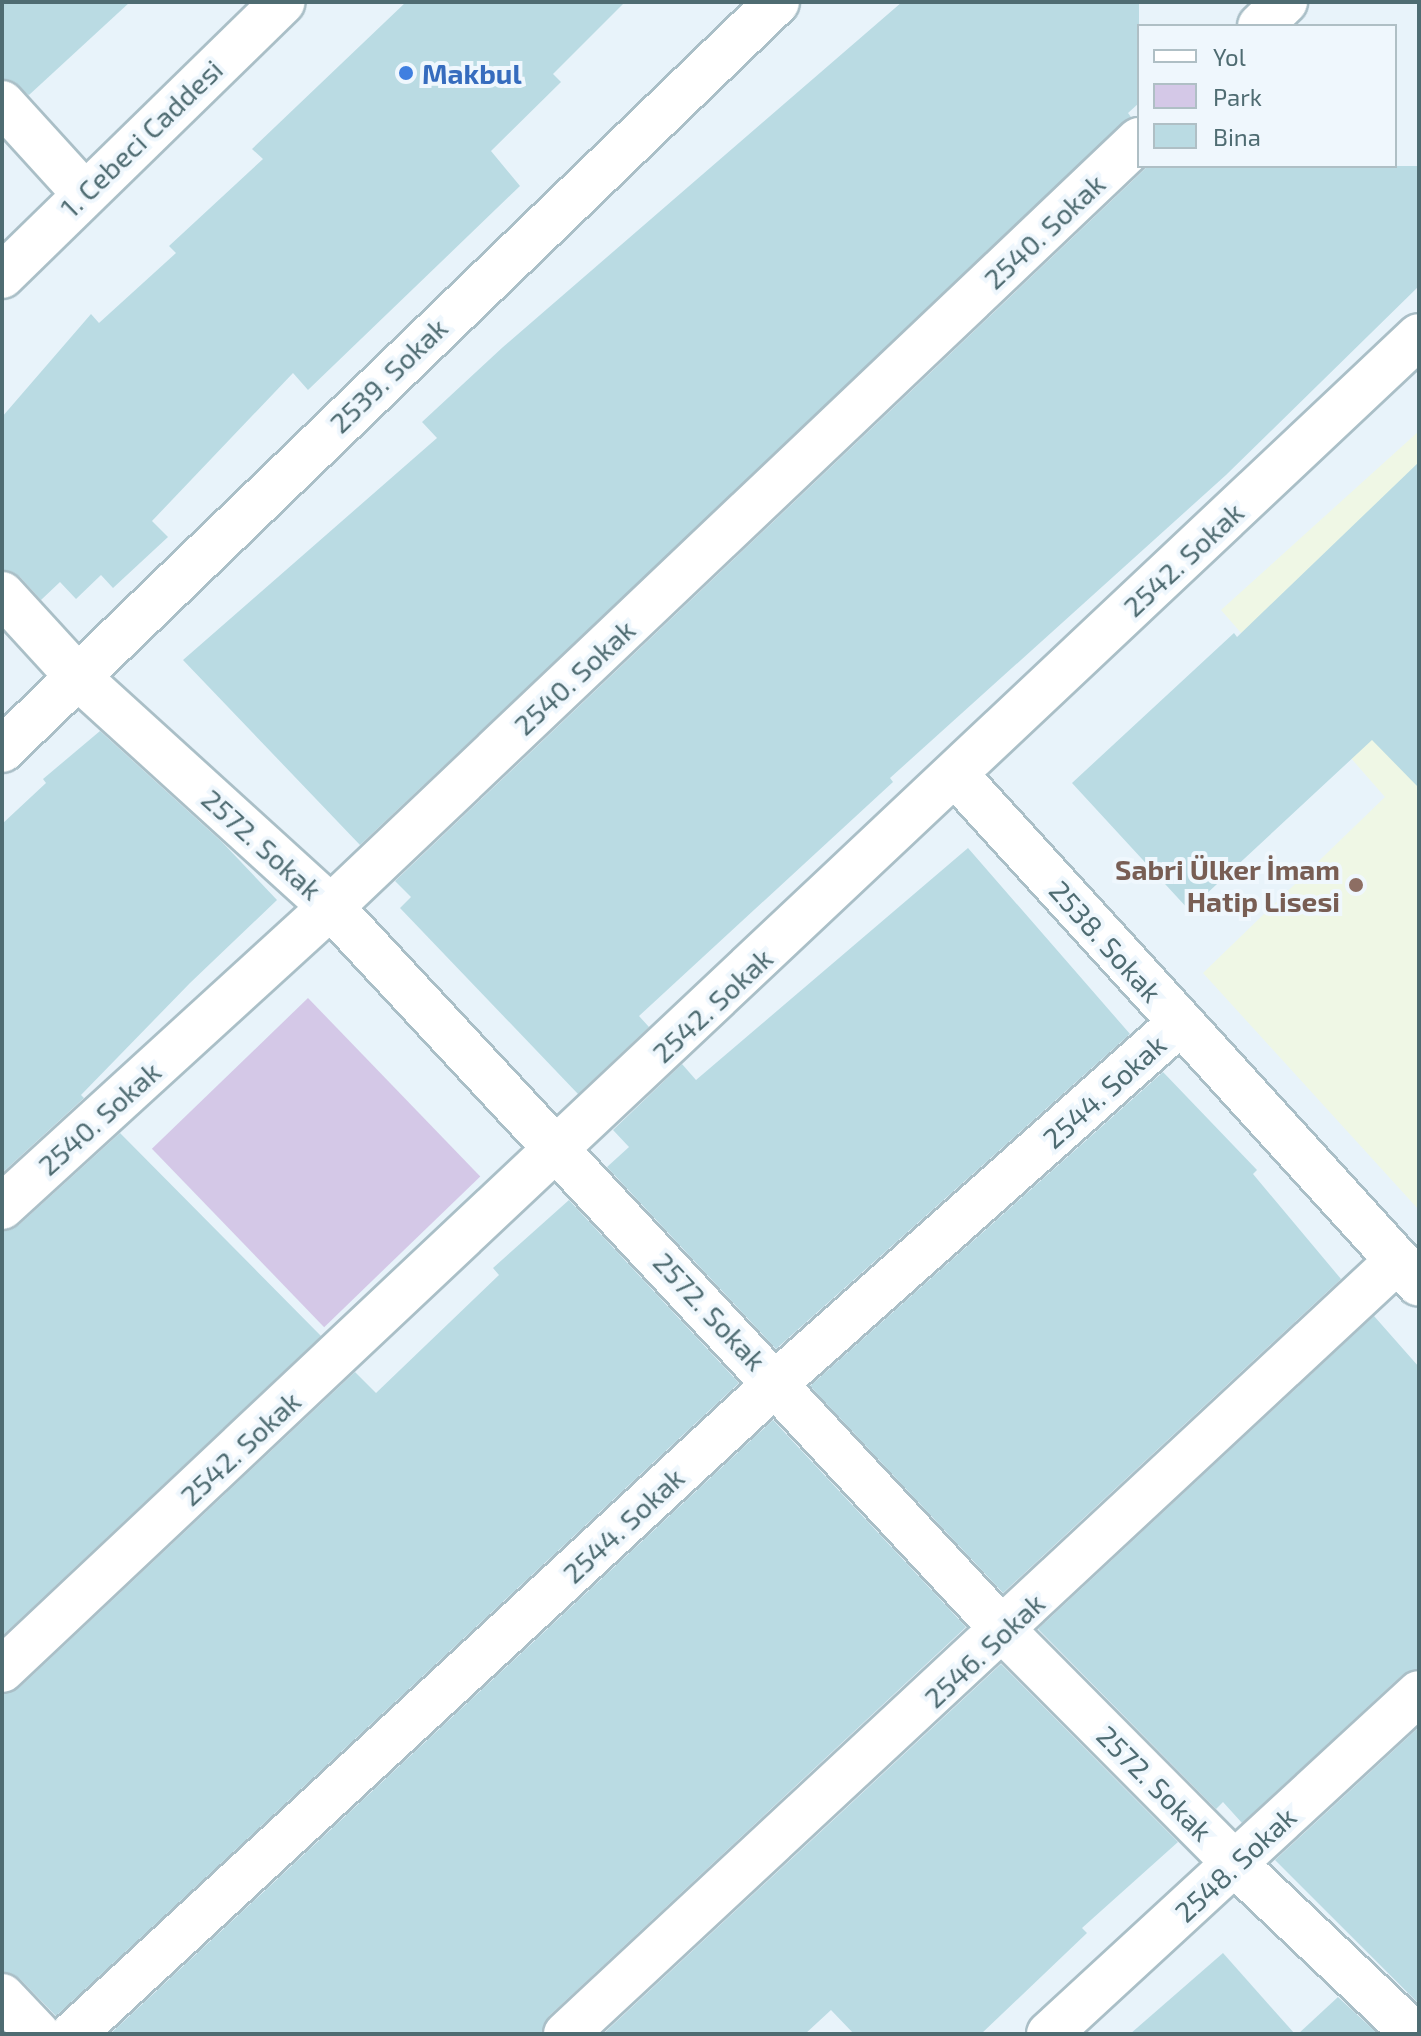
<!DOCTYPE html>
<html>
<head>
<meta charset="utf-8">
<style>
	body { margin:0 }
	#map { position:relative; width:1421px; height:2036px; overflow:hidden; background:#e8f3fa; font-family:"Exo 2",sans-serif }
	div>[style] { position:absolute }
	.education>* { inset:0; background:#eff7e5 }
	.green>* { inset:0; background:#d4c8e7; transform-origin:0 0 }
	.building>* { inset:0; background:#badbe3 }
	.roads { filter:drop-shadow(2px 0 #aabfc7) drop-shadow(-2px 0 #aabfc7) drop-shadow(0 2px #aabfc7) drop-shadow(0 -2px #aabfc7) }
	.street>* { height:44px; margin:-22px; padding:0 22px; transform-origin:22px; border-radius:22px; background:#fff }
	.secondary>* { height:44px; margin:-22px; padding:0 22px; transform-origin:22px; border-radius:22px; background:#fff }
	.dots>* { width:22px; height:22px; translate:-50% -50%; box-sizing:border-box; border:4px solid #eff7fd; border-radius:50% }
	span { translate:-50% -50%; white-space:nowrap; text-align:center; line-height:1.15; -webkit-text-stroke:8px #eff7fd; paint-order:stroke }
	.shop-label { font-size:28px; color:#366cbe; font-weight:700 }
	.left { translate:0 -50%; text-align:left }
	.street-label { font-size:28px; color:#4f6c72 }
	.education-label { font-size:28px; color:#785e54; font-weight:700 }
	.right { translate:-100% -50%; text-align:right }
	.frame { position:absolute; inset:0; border:4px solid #4f6c72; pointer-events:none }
	.legend { position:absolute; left:1137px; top:24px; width:260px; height:144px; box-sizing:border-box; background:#eff7fd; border:2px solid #afbfc5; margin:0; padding:10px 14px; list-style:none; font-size:24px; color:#4f6c72 }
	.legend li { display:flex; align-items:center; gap:16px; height:40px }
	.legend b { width:40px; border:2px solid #afbfc5 }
</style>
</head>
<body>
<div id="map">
	<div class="education">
		<div style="clip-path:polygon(1419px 431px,1419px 1210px,1203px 973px,1385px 797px,1221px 610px)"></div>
	</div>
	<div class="green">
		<div style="left:308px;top:998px;width:248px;height:217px;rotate:46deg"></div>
	</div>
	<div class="building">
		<div style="clip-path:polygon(2px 2px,130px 2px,29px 95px,2px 79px)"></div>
		<div style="clip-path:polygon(406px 2px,625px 2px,553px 74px,561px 82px,491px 151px,520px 186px,308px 390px,293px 373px,152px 521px,168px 537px,113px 588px,101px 575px,76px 599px,60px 582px,41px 600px,20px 577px,2px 570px,2px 417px,91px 314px,99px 323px,176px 253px,169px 246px,263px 159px,252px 149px)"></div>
		<div style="clip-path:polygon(902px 2px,1139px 2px,1139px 103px,1128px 113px,1131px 117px,360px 845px,183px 660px,437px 438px,422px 422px,503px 347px)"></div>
		<div style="clip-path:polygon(1148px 166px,1419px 166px,1419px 286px,1226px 475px,890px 778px,893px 782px,639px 1016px,649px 1027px,578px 1094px,400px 908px,411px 897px,395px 881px)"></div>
		<div style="clip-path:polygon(1419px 462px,1419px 788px,1372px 740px,1189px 910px,1072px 783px,1234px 633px,1237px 637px)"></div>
		<div style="clip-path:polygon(100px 731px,222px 842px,277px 900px,190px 983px,81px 1095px,84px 1098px,2px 1173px,2px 824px,46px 783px,43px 779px)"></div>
		<div style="clip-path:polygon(968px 848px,1130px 1034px,776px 1349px,607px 1167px,629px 1147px,613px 1130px,682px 1064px,696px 1080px)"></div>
		<div style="clip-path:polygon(1163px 1072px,1257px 1170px,1253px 1174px,1341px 1279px,1003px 1593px,810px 1386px)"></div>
		<div style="clip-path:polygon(120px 1133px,321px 1336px,2px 1636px,2px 1231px,19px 1225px)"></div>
		<div style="clip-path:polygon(569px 1200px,739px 1383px,56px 2016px,20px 1979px,2px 1972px,2px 1694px,19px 1688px,355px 1372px,376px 1393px,499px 1275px,493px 1268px)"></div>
		<div style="clip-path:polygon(1374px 1316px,1419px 1367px,1419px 1669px,1402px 1675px,1242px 1823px,1223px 1802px,1216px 1809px,1038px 1629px)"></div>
		<div style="clip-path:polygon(773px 1420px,966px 1627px,549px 2016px,542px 2034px,110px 2034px)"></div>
		<div style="clip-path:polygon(1001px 1664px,1178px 1842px,1082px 1928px,1087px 1933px,981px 2034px,854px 2034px,831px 2010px,805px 2034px,603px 2034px)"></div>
		<div style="clip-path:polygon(1419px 1727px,1419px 2004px,1275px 1860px)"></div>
		<div style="clip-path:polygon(1223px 1953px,1295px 2034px,1130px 2034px)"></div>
		<div style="clip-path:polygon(1338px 1997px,1378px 2034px,1298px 2034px)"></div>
	</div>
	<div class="roads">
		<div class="street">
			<div style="left:1260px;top:26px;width:35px;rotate:-44deg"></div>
			<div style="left:2px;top:103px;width:120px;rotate:47.7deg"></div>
			<div style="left:2px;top:594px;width:114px;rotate:47.5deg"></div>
			<div style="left:79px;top:678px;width:341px;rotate:42.3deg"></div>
			<div style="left:331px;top:907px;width:988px;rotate:47.09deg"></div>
			<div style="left:1004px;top:1631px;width:328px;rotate:45.2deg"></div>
			<div style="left:1235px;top:1864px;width:247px;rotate:43.5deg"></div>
			<div style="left:2px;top:750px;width:1077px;rotate:-43.98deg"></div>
			<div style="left:955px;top:774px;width:689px;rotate:47.7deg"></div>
			<div style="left:2px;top:1207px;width:445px;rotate:-42.4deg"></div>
			<div style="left:331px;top:907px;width:1114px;rotate:-43.51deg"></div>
			<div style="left:2px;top:1670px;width:1946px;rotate:-43.27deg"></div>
			<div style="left:2px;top:1996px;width:52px;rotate:46.5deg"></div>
			<div style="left:73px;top:2034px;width:960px;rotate:-42.8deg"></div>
			<div style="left:777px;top:1382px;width:540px;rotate:-41.7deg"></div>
			<div style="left:566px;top:2034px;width:1135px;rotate:-42.93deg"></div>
			<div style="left:1049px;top:2034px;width:503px;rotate:-42.66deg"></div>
		</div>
		<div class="secondary">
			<div style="left:2px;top:276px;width:392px;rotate:-44.3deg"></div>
		</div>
	</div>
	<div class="dots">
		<div style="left:406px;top:73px;background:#3f7fe0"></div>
		<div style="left:1356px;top:885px;background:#8d6e63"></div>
	</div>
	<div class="shop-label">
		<span class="left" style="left:422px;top:73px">Makbul</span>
	</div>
	<div class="street-label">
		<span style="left:141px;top:138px;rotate:-44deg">1. Cebeci Caddesi</span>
		<span style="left:1044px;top:231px;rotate:-43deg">2540. Sokak</span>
		<span style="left:388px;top:375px;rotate:-44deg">2539. Sokak</span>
		<span style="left:1183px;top:559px;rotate:-43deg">2542. Sokak</span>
		<span style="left:574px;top:677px;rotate:-43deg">2540. Sokak</span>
		<span style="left:262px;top:844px;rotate:42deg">2572. Sokak</span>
		<span style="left:1106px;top:941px;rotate:48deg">2538. Sokak</span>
		<span style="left:712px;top:1005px;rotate:-43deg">2542. Sokak</span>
		<span style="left:1104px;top:1091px;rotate:-42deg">2544. Sokak</span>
		<span style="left:99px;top:1118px;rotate:-42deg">2540. Sokak</span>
		<span style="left:710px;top:1311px;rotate:47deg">2572. Sokak</span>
		<span style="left:240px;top:1448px;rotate:-43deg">2542. Sokak</span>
		<span style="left:623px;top:1525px;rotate:-43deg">2544. Sokak</span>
		<span style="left:984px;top:1650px;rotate:-43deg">2546. Sokak</span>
		<span style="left:1155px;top:1783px;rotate:45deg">2572. Sokak</span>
		<span style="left:1235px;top:1864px;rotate:-43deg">2548. Sokak</span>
	</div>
	<div class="education-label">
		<span class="right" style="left:1340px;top:885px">Sabri Ülker İmam<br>Hatip Lisesi</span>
	</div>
	<div class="frame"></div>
	<ul class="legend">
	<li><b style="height:10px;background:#fff"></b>Yol</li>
	<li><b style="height:22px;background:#d4c8e7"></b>Park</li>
	<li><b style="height:22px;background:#badbe3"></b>Bina</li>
	</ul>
</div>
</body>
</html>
